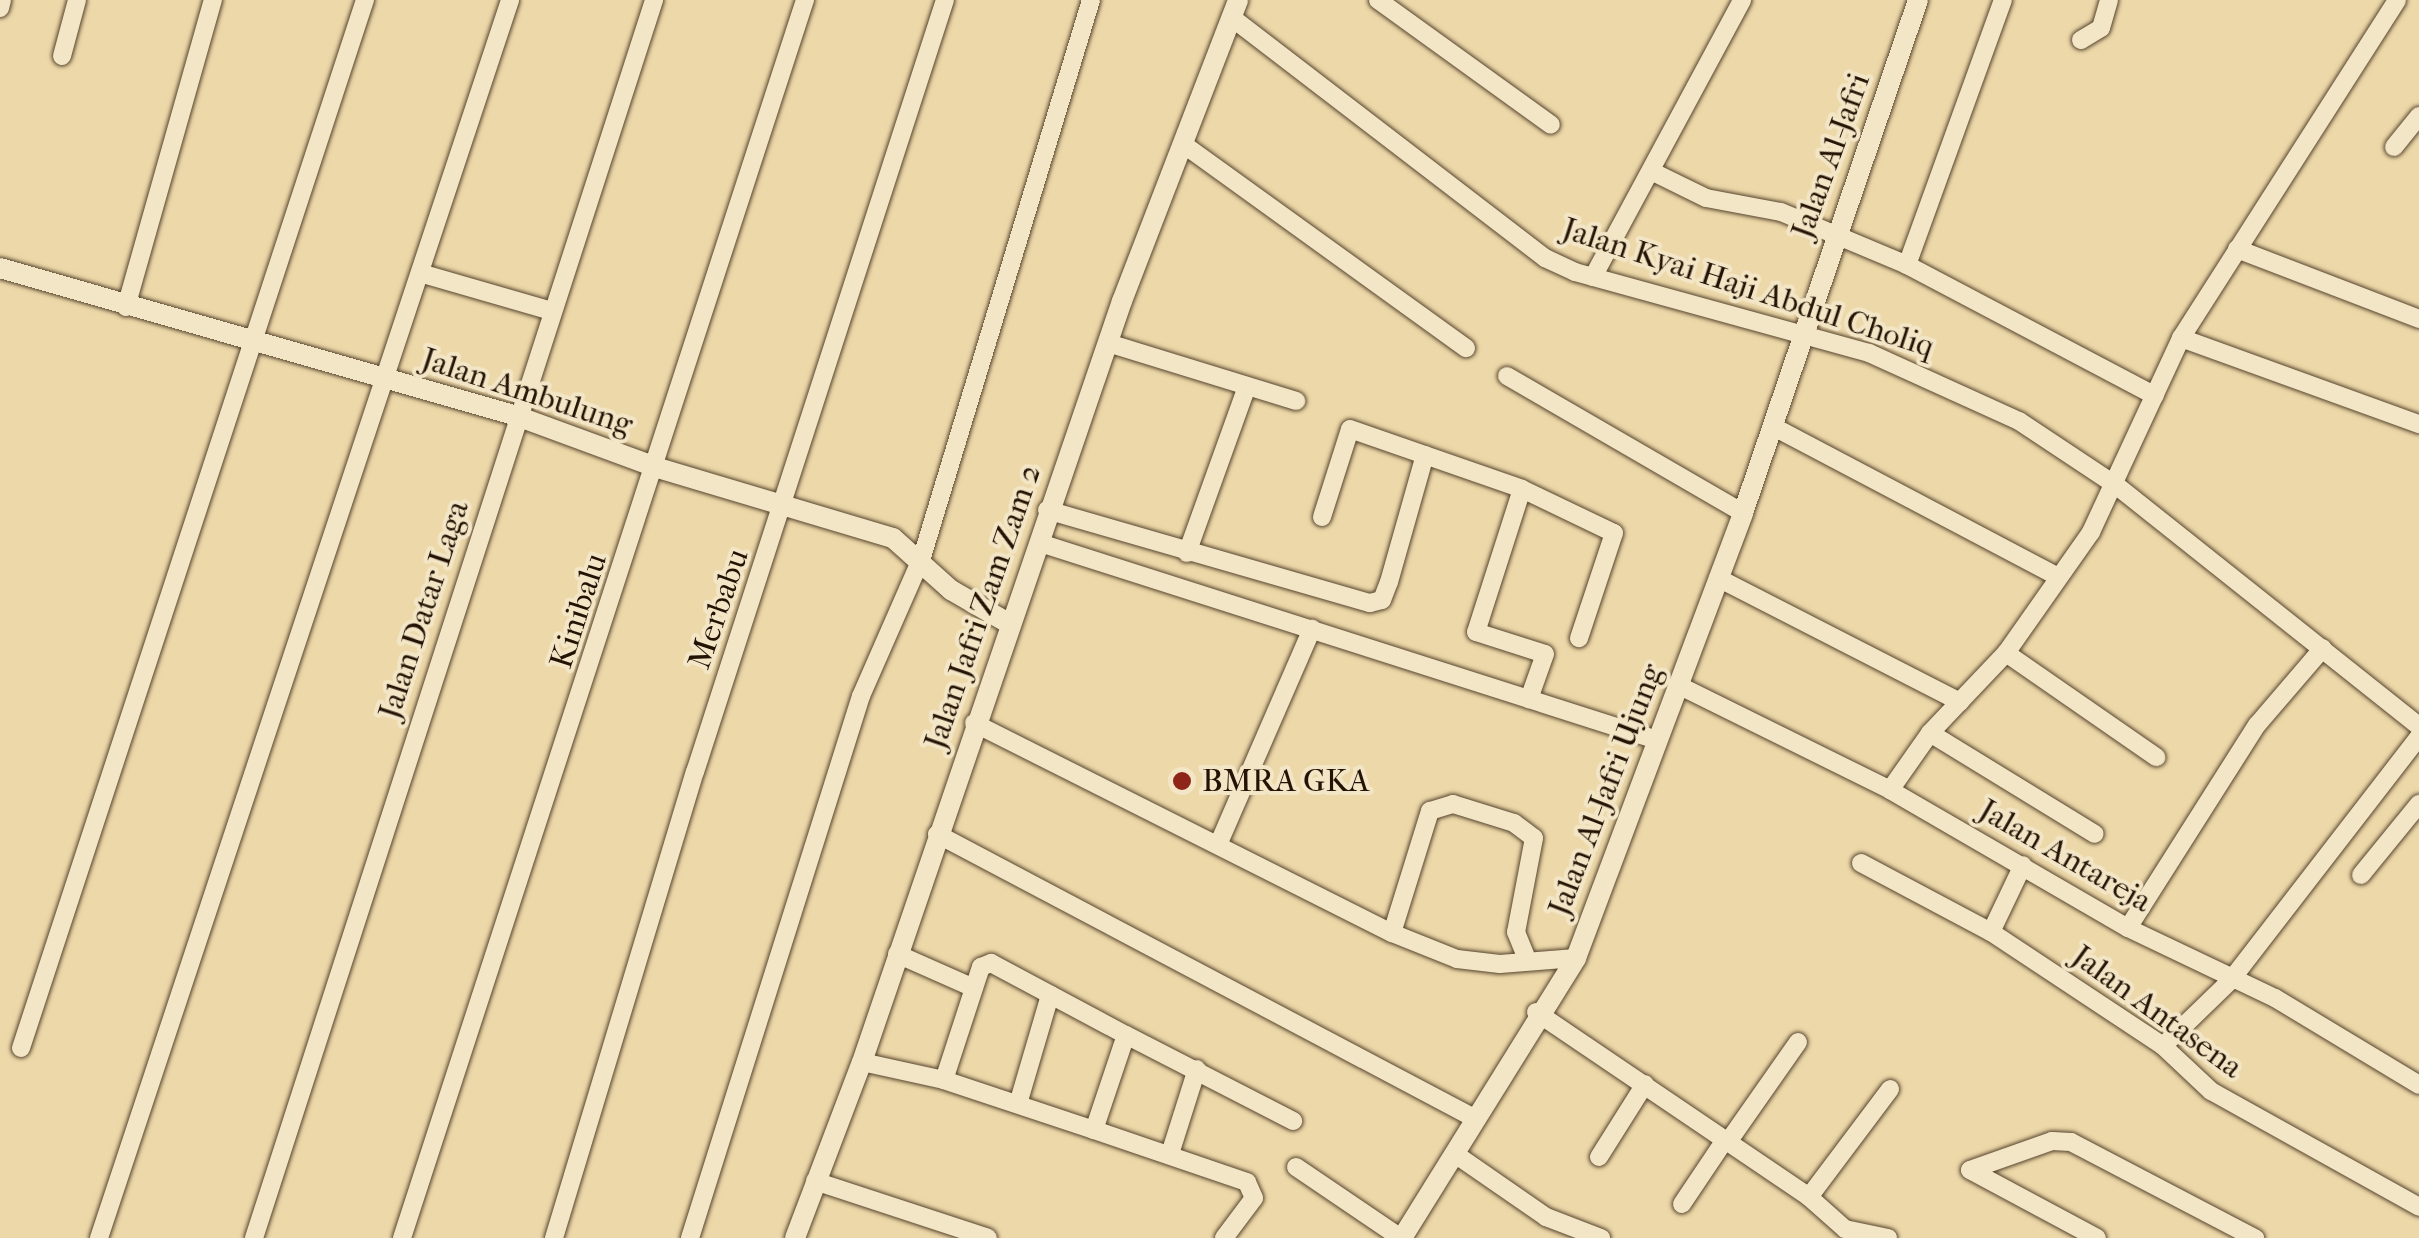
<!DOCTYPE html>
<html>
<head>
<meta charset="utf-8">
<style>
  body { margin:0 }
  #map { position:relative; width:2419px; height:1238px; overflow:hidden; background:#edd8a9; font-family:"IM FELL French Canon",serif }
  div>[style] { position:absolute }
  .roads { filter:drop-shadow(0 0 2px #56442d) drop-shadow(0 0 2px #56442d) }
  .minor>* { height:18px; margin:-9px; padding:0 9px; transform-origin:9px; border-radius:9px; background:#f3e6c7 }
  .tertiary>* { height:20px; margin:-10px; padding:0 10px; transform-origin:10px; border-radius:10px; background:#f3e6c7 }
  .dots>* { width:28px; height:28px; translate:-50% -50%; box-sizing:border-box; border:5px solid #f3e6c7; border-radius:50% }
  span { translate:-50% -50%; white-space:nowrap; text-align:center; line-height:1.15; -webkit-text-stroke:8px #f3e6c7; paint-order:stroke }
  .street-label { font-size:32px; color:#241304 }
  .poi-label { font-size:32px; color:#241304 }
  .left { translate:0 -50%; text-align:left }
</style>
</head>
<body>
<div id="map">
  <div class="roads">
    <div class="minor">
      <i style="left:1378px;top:0;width:213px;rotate:35.8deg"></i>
      <i style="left:0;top:8px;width:8px;rotate:-76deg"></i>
      <i style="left:1231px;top:17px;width:396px;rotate:37.5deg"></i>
      <i style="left:1545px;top:258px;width:33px;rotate:25deg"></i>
      <i style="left:1575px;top:272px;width:305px;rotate:15.4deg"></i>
      <i style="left:1869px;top:353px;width:165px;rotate:24.4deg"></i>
      <i style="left:2019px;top:421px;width:118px;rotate:33.6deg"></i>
      <i style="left:2117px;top:486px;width:386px;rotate:38.5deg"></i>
      <i style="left:2081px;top:40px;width:23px;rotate:-31deg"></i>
      <i style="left:2101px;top:28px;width:29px;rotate:-74deg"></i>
      <i style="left:62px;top:56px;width:58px;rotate:-75deg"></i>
      <i style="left:1183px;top:144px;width:349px;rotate:35.8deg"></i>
      <i style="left:2394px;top:147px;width:40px;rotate:-51deg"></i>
      <i style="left:1651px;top:171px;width:61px;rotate:26.1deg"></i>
      <i style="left:1706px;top:198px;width:76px;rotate:10.6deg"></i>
      <i style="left:1781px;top:212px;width:137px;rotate:22.8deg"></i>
      <i style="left:1907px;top:265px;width:280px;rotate:27.8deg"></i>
      <i style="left:2237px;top:249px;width:195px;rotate:21deg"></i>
      <i style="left:1907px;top:265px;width:282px;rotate:-70.1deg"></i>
      <i style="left:420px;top:273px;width:137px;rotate:16.1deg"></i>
      <i style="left:1593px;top:277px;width:315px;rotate:-61.7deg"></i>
      <i style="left:126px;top:307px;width:319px;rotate:-74.2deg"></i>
      <i style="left:2181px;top:338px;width:253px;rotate:19.9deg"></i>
      <i style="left:1108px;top:343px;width:197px;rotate:17.1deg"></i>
      <i style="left:1507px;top:376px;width:273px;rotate:30.1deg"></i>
      <i style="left:1772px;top:426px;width:323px;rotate:27.8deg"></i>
      <i style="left:1522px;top:489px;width:150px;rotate:107.8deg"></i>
      <i style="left:1476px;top:632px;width:72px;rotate:17.7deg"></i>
      <i style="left:1545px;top:654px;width:48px;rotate:109.6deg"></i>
      <i style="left:1047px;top:510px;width:336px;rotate:16.1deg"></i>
      <i style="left:1370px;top:603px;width:12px;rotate:-14deg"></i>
      <i style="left:1382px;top:600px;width:19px;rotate:-69deg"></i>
      <i style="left:1389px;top:582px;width:132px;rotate:-74.2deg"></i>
      <i style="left:1322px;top:517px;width:92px;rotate:-72.3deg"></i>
      <i style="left:1350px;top:429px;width:182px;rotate:19.2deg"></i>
      <i style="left:1522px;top:489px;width:102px;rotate:25.6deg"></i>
      <i style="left:1614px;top:533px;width:111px;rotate:108.4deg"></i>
      <i style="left:1040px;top:543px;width:648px;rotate:17.71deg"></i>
      <i style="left:1187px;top:553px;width:177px;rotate:-70.2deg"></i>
      <i style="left:1718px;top:578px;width:272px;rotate:27.1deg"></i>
      <i style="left:2006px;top:653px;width:183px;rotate:34.7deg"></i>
      <i style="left:1678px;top:685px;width:237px;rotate:26.3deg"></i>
      <i style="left:1890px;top:790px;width:275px;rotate:30.1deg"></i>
      <i style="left:2128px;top:928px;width:163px;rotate:25.5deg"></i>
      <i style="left:2275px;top:998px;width:168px;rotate:31.1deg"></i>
      <i style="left:974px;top:723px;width:468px;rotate:26.7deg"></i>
      <i style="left:1392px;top:933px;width:70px;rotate:21.8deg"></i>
      <i style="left:1457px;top:959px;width:43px;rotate:6.6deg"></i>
      <i style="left:1500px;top:964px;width:76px;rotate:-4.5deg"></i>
      <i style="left:1930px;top:733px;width:193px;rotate:31.5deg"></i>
      <i style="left:1890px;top:790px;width:70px;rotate:-54.9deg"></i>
      <i style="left:1930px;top:733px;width:110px;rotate:-46.5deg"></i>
      <i style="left:2006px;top:653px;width:148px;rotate:-54.9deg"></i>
      <i style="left:2091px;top:532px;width:214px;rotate:-65.1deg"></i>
      <i style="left:2181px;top:338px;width:401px;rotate:-57.4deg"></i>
      <i style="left:937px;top:834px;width:607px;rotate:27.87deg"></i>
      <i style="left:1218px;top:845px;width:236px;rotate:-66.5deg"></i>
      <i style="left:1861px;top:863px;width:147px;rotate:28deg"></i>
      <i style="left:1991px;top:932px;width:206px;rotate:33.5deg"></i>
      <i style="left:2163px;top:1046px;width:66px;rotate:43.2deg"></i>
      <i style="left:2211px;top:1091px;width:238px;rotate:29.1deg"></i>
      <i style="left:2361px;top:875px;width:92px;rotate:-50.8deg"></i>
      <i style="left:2128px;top:928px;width:241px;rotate:-57.6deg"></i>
      <i style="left:2257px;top:725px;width:101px;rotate:-49.4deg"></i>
      <i style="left:1991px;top:932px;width:74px;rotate:-64.5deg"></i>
      <i style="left:1392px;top:933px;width:128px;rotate:-72.7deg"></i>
      <i style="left:1430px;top:811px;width:24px;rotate:-17deg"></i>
      <i style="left:1453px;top:804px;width:64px;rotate:17.3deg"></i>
      <i style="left:1514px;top:823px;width:25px;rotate:37deg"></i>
      <i style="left:1534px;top:838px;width:96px;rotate:100.8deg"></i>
      <i style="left:1516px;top:932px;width:31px;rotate:68deg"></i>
      <i style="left:897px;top:954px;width:84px;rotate:23.8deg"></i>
      <i style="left:1536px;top:1012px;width:330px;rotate:34.1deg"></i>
      <i style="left:1809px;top:1197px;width:48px;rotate:41.6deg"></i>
      <i style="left:1845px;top:1229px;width:44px;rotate:11.8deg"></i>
      <i style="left:2163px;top:1046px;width:95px;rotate:-44.1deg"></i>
      <i style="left:2231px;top:980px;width:307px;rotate:-52.3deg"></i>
      <i style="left:21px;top:1048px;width:1103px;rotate:-71.83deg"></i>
      <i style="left:862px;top:1062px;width:84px;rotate:12.4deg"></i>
      <i style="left:1018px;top:1104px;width:114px;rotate:-73.6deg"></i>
      <i style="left:1094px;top:1130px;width:158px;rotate:-161.6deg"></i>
      <i style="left:944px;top:1080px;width:119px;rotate:-71.9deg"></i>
      <i style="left:981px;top:967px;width:11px;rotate:-22deg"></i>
      <i style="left:991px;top:963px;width:153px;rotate:28.1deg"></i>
      <i style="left:1728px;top:1142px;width:122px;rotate:-55deg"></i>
      <i style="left:1170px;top:1154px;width:89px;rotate:-72.4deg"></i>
      <i style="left:1455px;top:1154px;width:111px;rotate:34.7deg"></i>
      <i style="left:1546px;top:1217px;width:59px;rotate:20.9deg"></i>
      <i style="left:1599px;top:1157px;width:86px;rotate:-57.8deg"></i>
      <i style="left:1296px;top:1167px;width:127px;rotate:34.1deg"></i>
      <i style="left:1970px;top:1170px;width:87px;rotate:-19.5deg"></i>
      <i style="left:2052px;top:1141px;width:19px;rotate:3deg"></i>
      <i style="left:2071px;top:1142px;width:208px;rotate:27.6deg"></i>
      <i style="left:1970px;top:1170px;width:144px;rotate:28.2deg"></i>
      <i style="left:815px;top:1181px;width:182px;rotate:18.2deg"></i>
      <i style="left:1809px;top:1197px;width:135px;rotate:-53.1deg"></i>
      <i style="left:1682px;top:1204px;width:77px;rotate:-56.1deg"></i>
      <i style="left:99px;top:1238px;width:1304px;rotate:-71.63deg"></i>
      <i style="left:254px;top:1238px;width:1301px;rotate:-72.09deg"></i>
      <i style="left:402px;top:1238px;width:1302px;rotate:-71.97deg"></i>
      <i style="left:554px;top:1238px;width:487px;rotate:-73.2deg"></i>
      <i style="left:695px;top:772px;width:811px;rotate:-72.06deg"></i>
      <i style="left:690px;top:1238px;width:568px;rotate:-72.49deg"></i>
      <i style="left:861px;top:696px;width:152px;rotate:-66.3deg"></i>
      <i style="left:922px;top:557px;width:582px;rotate:-73.12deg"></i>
      <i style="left:1224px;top:1238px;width:50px;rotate:-53.1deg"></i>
      <i style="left:1254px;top:1198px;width:17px;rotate:-114deg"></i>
      <i style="left:1247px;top:1182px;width:162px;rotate:-161.2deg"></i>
      <i style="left:1094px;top:1130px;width:100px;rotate:-71.4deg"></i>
      <i style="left:1126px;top:1035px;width:188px;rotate:27.2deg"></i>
    </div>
    <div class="tertiary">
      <i style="left:0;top:268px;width:538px;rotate:15.97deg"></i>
      <i style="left:517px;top:416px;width:150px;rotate:20.2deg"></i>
      <i style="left:658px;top:468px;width:245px;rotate:16.6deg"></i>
      <i style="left:893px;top:538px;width:78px;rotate:41.9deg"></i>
      <i style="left:951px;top:590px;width:68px;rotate:30deg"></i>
      <i style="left:795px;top:1238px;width:188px;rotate:-69.2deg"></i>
      <i style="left:862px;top:1062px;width:804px;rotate:-71.14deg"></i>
      <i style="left:1122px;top:301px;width:323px;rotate:-68.9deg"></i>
      <i style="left:1402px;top:1238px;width:330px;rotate:-58.1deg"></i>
      <i style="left:1576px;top:958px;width:475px;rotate:-69.4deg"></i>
      <i style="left:1743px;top:513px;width:542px;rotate:-71.16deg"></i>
    </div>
  </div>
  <div class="dots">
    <i style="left:1182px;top:781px;background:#8f2418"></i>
  </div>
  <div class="street-label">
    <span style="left:1831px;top:156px;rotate:-70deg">Jalan Al-Jafri</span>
    <span style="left:1748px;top:288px;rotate:18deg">Jalan Kyai Haji Abdul Choliq</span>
    <span style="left:527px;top:392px;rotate:18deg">Jalan Ambulung</span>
    <span style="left:983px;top:607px;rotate:-71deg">Jalan Jafri Zam Zam 2</span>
    <span style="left:719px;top:609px;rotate:-71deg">Merbabu</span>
    <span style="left:424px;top:610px;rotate:-72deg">Jalan Datar Laga</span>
    <span style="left:579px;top:611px;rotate:-72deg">Kinibalu</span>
    <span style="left:1606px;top:790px;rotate:-69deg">Jalan Al-Jafri Ujung</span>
    <span style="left:2065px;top:856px;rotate:30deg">Jalan Antareja</span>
    <span style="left:2157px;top:1012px;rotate:36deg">Jalan Antasena</span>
  </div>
  <div class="poi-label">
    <span class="left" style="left:1202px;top:781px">BMRA GKA</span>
  </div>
</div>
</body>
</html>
